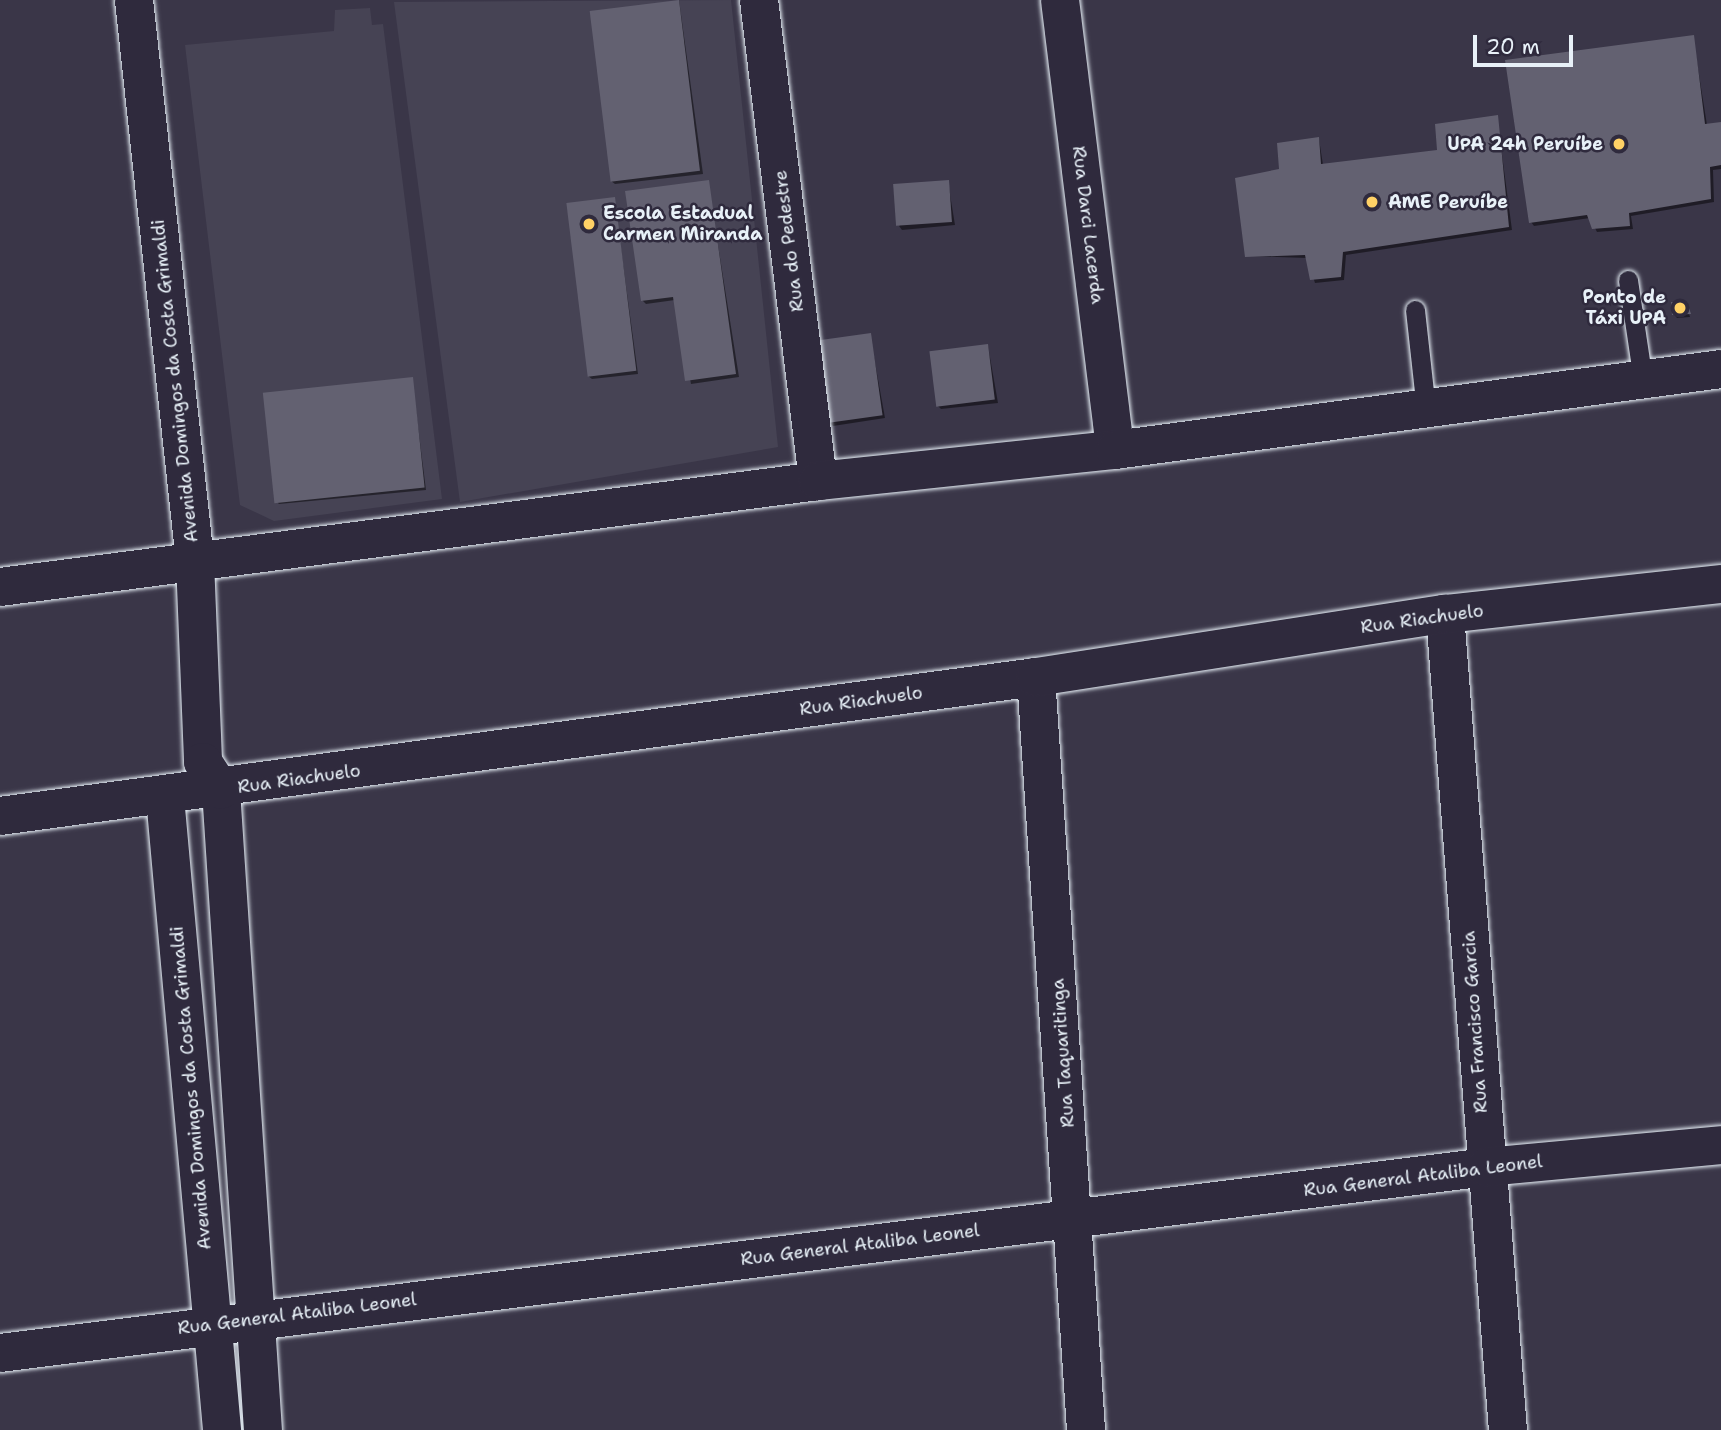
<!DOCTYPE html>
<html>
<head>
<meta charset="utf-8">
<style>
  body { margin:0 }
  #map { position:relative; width:1721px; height:1430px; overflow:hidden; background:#3a3648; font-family:"Shantell Sans",sans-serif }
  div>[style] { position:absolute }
  .built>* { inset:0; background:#464354 }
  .shadow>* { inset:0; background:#0007 }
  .building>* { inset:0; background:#636171; transform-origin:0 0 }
  .roads { filter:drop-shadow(0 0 2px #e8f1f8) drop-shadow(0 0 2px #e8f1f8) }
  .lane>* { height:19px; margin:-9.5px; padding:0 9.5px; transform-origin:9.5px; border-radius:9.5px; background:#2f2a3d }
  .street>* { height:38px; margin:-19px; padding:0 19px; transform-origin:19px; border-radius:19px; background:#2f2a3d }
  .secondary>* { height:38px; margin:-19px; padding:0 19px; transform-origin:19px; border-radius:19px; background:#2f2a3d }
  .primary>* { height:38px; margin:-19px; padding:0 19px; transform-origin:19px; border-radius:19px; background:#2f2a3d }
  .dots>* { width:19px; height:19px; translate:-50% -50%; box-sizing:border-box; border:4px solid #2f2a3d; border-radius:50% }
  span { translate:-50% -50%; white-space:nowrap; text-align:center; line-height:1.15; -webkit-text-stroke:5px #2f2a3d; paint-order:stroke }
  .poi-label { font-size:18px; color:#e8f1f8; font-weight:700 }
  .right { translate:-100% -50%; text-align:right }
  .left { translate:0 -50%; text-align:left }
  .street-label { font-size:18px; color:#e8f1f8 }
  .scale { position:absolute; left:1473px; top:35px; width:100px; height:32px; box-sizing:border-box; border:4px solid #e8f1f8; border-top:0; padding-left:9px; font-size:21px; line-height:24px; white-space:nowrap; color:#e8f1f8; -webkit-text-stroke:5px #2f2a3d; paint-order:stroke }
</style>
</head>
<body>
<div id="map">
  <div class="built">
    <i style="clip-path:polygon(731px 0,778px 447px,460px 502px,394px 2px)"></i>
    <i style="clip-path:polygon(370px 8px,372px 25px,383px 24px,442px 499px,274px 521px,240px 505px,185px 45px,334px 31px,335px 10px)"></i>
  </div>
  <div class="shadow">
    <i style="clip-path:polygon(679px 0,703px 174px,615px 184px,611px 181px)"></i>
    <i style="clip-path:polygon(1693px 37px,1707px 125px,1721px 123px,1721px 169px,1713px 170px,1714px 202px,1631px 216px,1633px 229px,1597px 232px,1590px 218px,1534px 226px,1531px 222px)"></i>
    <i style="clip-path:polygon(1497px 117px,1512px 230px,1346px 255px,1344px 280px,1315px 283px,1307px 258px,1246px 256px,1281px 171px,1319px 139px,1323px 165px,1439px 152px)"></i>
    <i style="clip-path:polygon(708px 182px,739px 377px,691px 384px,675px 300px,646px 304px,642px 300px)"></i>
    <i style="clip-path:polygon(948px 182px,955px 225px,902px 230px,899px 226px)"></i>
    <i style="clip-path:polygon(614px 198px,638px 374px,592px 379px,588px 376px)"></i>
    <i style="clip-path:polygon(1686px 304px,1690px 317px,1677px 318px,1674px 314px)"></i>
    <i style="clip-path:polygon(870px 335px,885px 418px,833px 426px,829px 422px)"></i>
    <i style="clip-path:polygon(988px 346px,998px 403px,941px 409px,938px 406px)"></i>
    <i style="clip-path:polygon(412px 379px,426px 490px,279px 504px,275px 500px)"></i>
  </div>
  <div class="building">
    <i style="left:679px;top:0;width:172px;height:90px;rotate:83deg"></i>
    <i style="clip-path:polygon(1694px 35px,1705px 124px,1721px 122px,1721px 165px,1710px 167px,1711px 199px,1629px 213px,1630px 226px,1592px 229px,1587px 215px,1529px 223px,1505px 60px)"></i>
    <i style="clip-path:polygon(1498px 115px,1509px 227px,1343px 252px,1341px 277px,1310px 280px,1305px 255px,1245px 257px,1235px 178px,1279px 169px,1277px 143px,1319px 137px,1321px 164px,1437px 150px,1435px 124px)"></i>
    <i style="clip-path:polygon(709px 180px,736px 374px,685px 381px,673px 297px,641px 301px,625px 191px)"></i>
    <i style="left:949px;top:180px;width:42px;height:56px;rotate:86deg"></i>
    <i style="left:615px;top:197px;width:175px;height:49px;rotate:83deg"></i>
    <i style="clip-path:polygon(1671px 302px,1687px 302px,1691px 314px,1672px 315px)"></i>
    <i style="left:871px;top:333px;width:83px;height:56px;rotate:82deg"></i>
    <i style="left:988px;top:344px;width:56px;height:59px;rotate:83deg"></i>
    <i style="left:413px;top:377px;width:111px;height:151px;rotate:84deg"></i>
  </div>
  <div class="roads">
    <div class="lane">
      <i style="left:1628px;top:280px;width:101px;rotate:81.5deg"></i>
      <i style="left:1415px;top:310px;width:100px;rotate:83.7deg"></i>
    </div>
    <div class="street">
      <i style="left:759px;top:0;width:485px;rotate:83deg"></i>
      <i style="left:1060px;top:0;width:453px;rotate:83deg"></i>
      <i style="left:1445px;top:614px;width:818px;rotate:85.59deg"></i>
      <i style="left:1036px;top:677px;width:755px;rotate:86.2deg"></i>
      <i style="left:221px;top:790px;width:641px;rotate:86.25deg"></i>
      <i style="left:165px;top:797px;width:636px;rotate:84.85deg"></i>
      <i style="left:0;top:1353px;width:1498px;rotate:-7.13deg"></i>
      <i style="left:1486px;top:1167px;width:236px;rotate:-5.3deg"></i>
    </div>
    <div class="secondary">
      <i style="left:134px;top:0;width:564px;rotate:83.79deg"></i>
      <i style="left:195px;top:561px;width:201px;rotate:87.7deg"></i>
      <i style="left:203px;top:762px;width:33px;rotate:57deg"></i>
      <i style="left:0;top:816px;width:1045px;rotate:-7.64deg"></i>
      <i style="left:1036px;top:677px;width:414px;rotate:-8.8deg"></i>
      <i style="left:1445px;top:614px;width:278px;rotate:-6.2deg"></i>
    </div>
    <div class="primary">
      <i style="left:0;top:587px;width:825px;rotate:-7.38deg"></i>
      <i style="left:818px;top:481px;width:299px;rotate:-6deg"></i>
      <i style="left:1115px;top:450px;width:611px;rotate:-7.61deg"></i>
    </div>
  </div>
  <div class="dots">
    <i style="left:1619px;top:144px;background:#ffd166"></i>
    <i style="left:1372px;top:202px;background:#ffd166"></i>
    <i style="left:589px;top:224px;background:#ffd166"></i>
    <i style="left:1680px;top:308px;background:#ffd166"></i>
  </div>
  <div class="poi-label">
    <span class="right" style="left:1603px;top:144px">UPA 24h Peruíbe</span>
    <span class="left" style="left:1388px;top:202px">AME Peruíbe</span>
    <span class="left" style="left:603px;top:224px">Escola Estadual<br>Carmen Miranda</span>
    <span class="right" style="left:1666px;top:308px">Ponto de<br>Táxi UPA</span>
  </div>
  <div class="street-label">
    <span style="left:1088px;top:225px;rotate:83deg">Rua Darci Lacerda</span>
    <span style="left:789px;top:241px;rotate:-97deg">Rua do Pedestre</span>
    <span style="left:175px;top:381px;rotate:-96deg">Avenida Domingos da Costa Grimaldi</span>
    <span style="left:1422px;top:619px;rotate:-8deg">Rua Riachuelo</span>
    <span style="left:861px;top:701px;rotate:-8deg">Rua Riachuelo</span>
    <span style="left:299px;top:779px;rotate:-8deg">Rua Riachuelo</span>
    <span style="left:1475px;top:1022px;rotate:-94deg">Rua Francisco Garcia</span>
    <span style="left:1063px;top:1053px;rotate:-94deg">Rua Taquaritinga</span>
    <span style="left:191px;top:1088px;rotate:-95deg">Avenida Domingos da Costa Grimaldi</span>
    <span style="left:1423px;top:1176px;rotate:-7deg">Rua General Ataliba Leonel</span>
    <span style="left:860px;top:1245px;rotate:-7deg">Rua General Ataliba Leonel</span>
    <span style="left:297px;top:1314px;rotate:-7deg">Rua General Ataliba Leonel</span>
  </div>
  <div class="scale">20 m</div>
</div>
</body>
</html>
